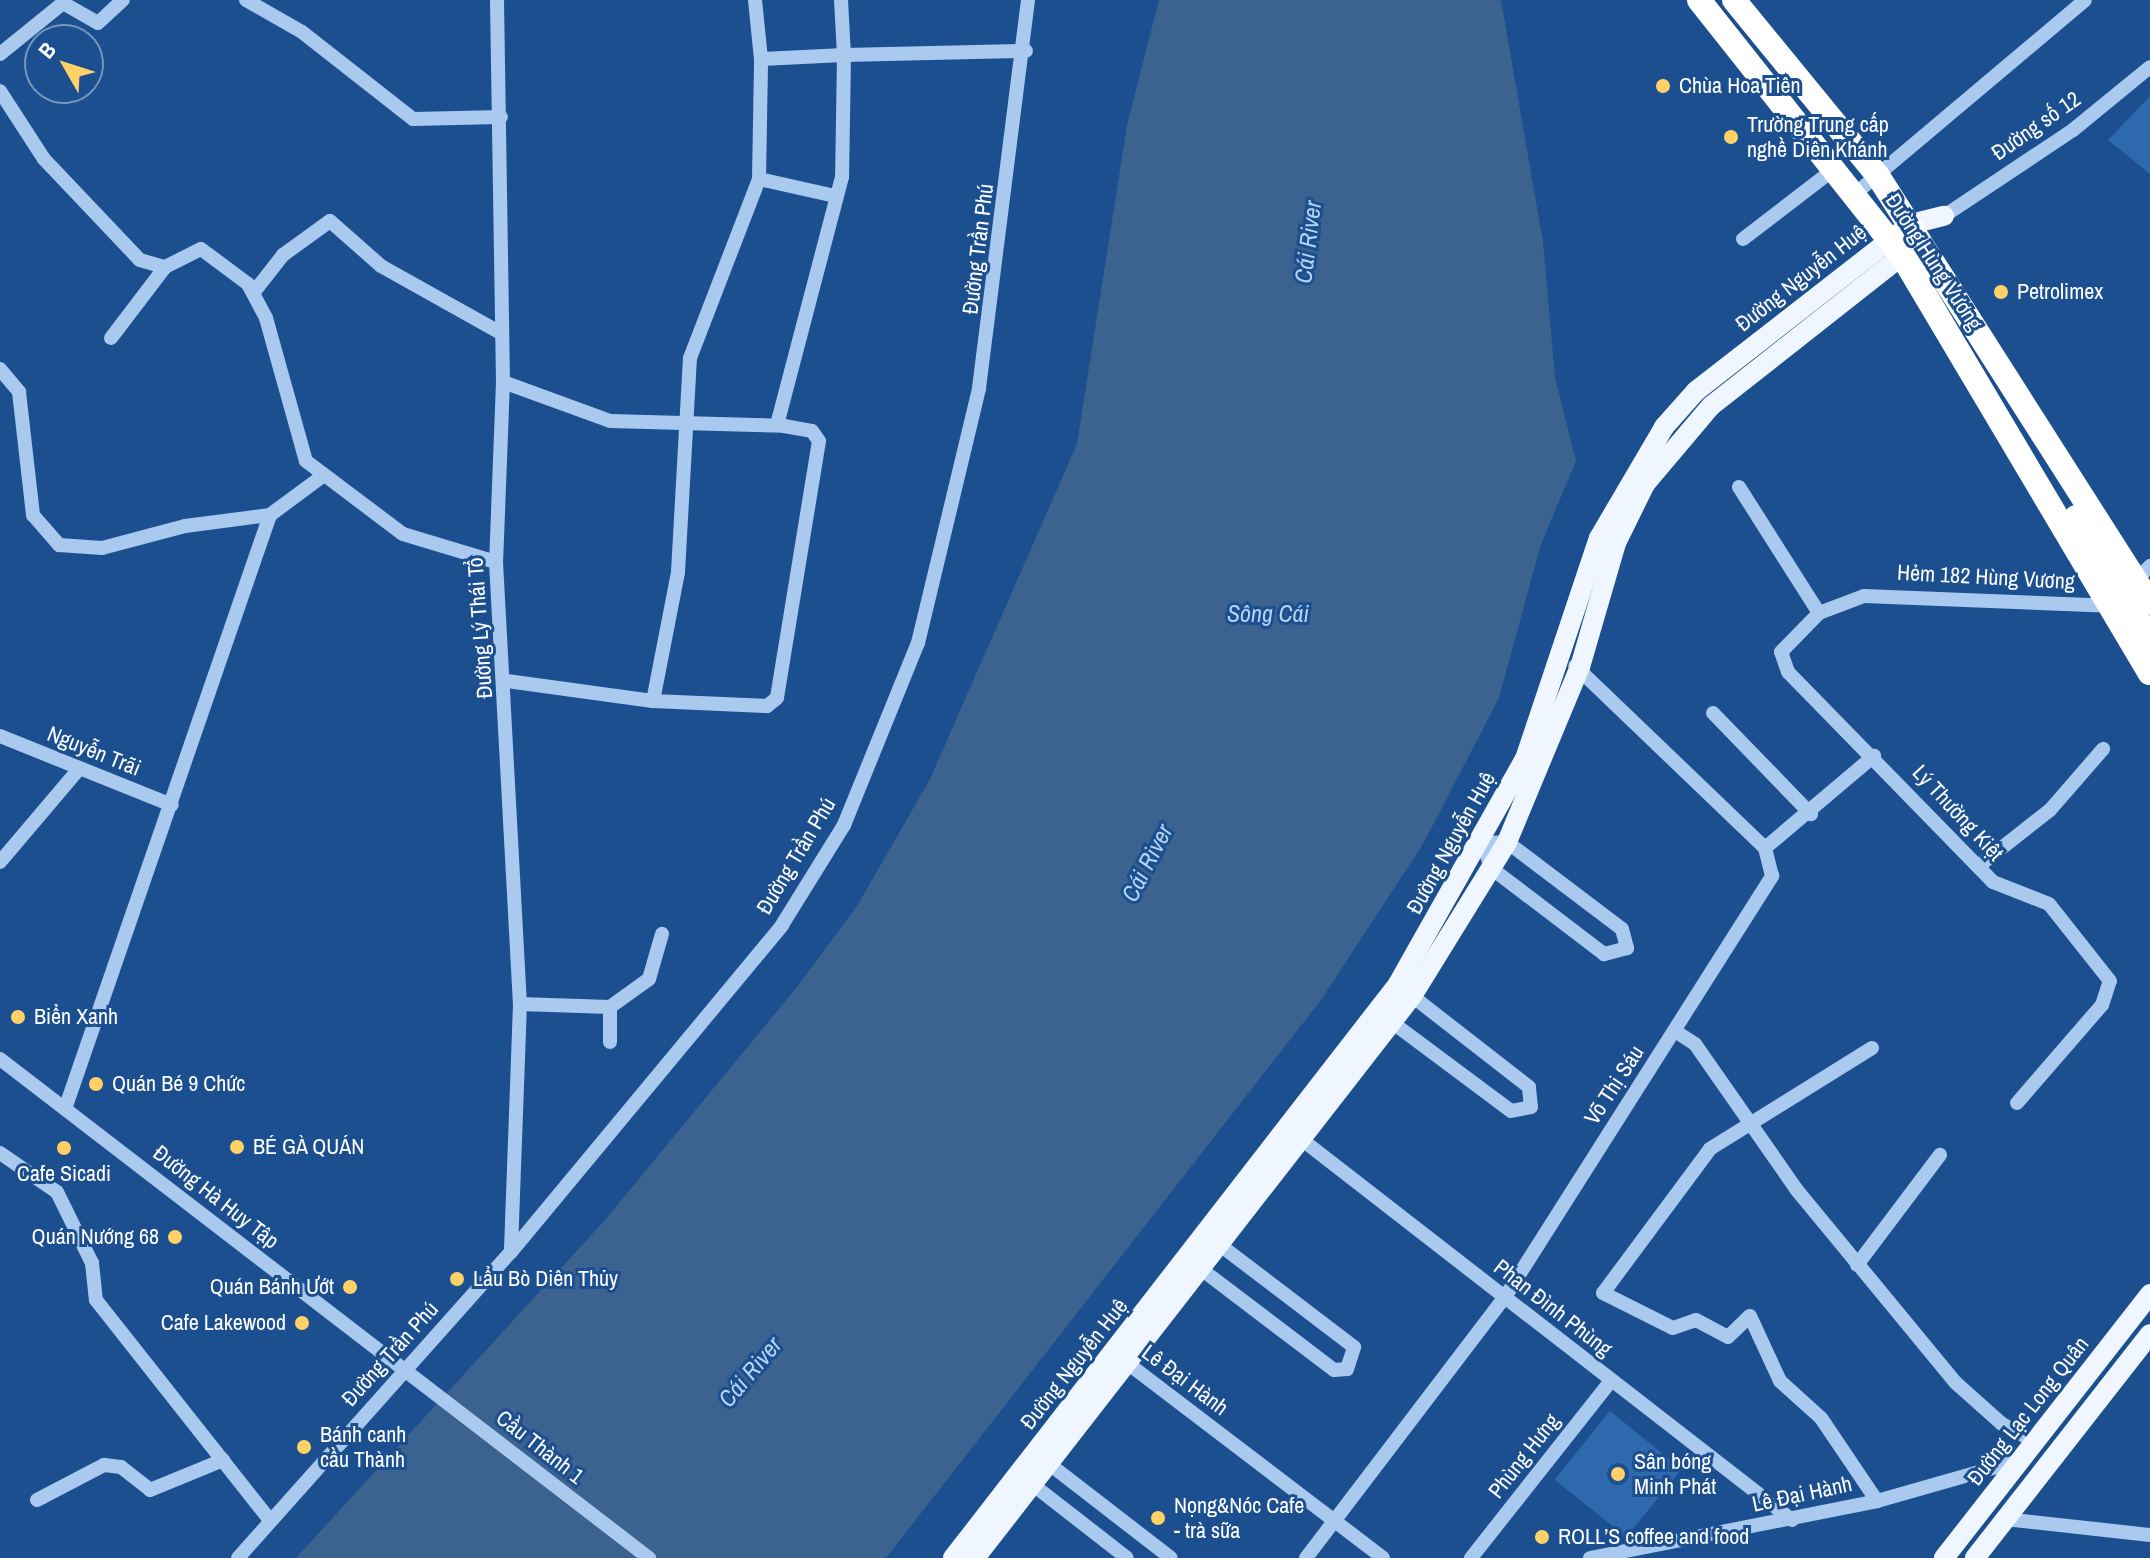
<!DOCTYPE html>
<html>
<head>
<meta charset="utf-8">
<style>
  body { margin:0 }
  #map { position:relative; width:2150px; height:1558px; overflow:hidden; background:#1b4f8f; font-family:"Archivo Narrow",sans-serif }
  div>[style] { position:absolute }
  .green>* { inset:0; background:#2e69ad; transform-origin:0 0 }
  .water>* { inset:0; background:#3c6290 }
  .minor>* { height:14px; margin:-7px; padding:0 7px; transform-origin:7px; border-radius:7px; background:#a9c9ee }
  .major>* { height:20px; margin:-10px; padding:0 10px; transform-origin:10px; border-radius:10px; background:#f0f6ff }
  .highway>* { height:24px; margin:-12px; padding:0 12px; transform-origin:12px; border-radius:12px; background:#fff }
  .dots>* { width:22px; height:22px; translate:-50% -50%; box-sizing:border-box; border:4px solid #1b4f8f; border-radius:50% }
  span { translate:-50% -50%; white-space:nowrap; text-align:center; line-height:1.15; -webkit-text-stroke:6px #1b4f8f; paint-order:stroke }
  .poi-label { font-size:22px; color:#fff }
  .left { translate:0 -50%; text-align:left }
  .right { translate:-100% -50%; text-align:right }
  .street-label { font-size:22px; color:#fff }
  .water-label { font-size:24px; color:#b5d3f5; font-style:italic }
  .north { position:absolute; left:24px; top:24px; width:80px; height:80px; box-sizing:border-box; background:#1b4f8f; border:2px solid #7695bc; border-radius:50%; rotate:309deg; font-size:22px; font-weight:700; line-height:32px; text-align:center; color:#fff }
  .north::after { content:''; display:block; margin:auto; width:28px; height:36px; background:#ffd166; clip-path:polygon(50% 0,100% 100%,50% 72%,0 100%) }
</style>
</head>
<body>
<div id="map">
  <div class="green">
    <i style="clip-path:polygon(2150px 96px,2150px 174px,2108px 140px)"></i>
    <i style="left:1610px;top:1411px;width:92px;height:88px;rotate:39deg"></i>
  </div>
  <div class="water">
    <i style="clip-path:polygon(1159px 0,1501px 0,1543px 242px,1555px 377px,1576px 461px,1541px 544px,1499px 698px,1423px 844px,1321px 1000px,886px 1558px,296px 1558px,605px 1220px,797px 987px,857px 906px,930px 779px,1077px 444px,1127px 125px)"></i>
  </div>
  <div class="minor">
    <i style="left:246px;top:0;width:64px;rotate:29.7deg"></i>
    <i style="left:302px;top:32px;width:141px;rotate:38.1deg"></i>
    <i style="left:413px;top:119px;width:88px;rotate:-1.3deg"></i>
    <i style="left:497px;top:0;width:382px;rotate:89.1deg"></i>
    <i style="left:503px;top:382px;width:180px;rotate:92.2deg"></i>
    <i style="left:496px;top:562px;width:443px;rotate:86.9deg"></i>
    <i style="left:520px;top:1004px;width:248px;rotate:92.1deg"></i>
    <i style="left:755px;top:0;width:59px;rotate:84.2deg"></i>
    <i style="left:841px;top:0;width:55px;rotate:86.9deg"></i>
    <i style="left:844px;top:55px;width:182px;rotate:-1.3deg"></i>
    <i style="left:0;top:54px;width:81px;rotate:-39deg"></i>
    <i style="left:63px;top:3px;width:40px;rotate:29.7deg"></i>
    <i style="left:98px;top:23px;width:34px;rotate:-43deg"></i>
    <i style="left:0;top:91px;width:81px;rotate:57.1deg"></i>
    <i style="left:44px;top:159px;width:139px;rotate:46.5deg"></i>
    <i style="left:140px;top:260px;width:26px;rotate:16deg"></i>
    <i style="left:165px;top:267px;width:40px;rotate:-26.6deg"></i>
    <i style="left:201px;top:249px;width:59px;rotate:36.7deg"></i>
    <i style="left:248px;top:284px;width:38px;rotate:62deg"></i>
    <i style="left:266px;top:318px;width:148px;rotate:74.4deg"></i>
    <i style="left:306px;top:461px;width:121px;rotate:37deg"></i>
    <i style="left:403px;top:534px;width:97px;rotate:16.8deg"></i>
    <i style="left:759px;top:179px;width:78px;rotate:12.6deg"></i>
    <i style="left:1856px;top:193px;width:299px;rotate:-40.1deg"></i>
    <i style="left:1944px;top:216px;width:155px;rotate:-33.7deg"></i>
    <i style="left:2073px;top:130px;width:99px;rotate:-39.3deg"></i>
    <i style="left:1743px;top:239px;width:118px;rotate:-37.5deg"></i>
    <i style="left:254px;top:292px;width:47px;rotate:-51.9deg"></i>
    <i style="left:283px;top:255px;width:58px;rotate:-35.9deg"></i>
    <i style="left:330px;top:221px;width:68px;rotate:41.4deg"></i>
    <i style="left:381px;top:266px;width:137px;rotate:29.2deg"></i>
    <i style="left:111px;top:338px;width:89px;rotate:-52.7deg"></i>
    <i style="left:0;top:369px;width:30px;rotate:50deg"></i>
    <i style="left:19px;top:392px;width:124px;rotate:83.5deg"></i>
    <i style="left:33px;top:515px;width:40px;rotate:49deg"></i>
    <i style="left:59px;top:545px;width:43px;rotate:4deg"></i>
    <i style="left:102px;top:548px;width:86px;rotate:-14.8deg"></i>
    <i style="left:185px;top:526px;width:86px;rotate:-7.4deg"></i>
    <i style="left:503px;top:382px;width:114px;rotate:20deg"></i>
    <i style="left:610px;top:421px;width:174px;rotate:1.6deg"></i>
    <i style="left:784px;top:426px;width:28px;rotate:10deg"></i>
    <i style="left:812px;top:431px;width:12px;rotate:55deg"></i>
    <i style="left:819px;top:441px;width:260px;rotate:99.3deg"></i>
    <i style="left:777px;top:698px;width:13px;rotate:141deg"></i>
    <i style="left:767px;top:706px;width:114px;rotate:-177.5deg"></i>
    <i style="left:1739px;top:487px;width:149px;rotate:57.6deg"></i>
    <i style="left:2136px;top:580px;width:20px;rotate:-45deg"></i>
    <i style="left:507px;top:681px;width:147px;rotate:7.8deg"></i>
    <i style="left:653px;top:701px;width:131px;rotate:-79deg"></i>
    <i style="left:678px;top:572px;width:214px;rotate:-86.8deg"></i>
    <i style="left:690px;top:358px;width:192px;rotate:-68.9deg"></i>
    <i style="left:759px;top:179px;width:120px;rotate:-89deg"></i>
    <i style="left:761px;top:59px;width:83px;rotate:-2.8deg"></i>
    <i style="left:844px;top:55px;width:122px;rotate:90.9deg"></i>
    <i style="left:842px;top:177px;width:256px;rotate:104.7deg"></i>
    <i style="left:1713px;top:713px;width:141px;rotate:45.9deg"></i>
    <i style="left:0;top:736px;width:185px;rotate:21.9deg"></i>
    <i style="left:1507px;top:842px;width:144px;rotate:37.1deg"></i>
    <i style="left:1622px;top:929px;width:20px;rotate:75deg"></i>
    <i style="left:1627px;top:948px;width:24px;rotate:165deg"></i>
    <i style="left:1604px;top:954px;width:142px;rotate:-142.7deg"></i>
    <i style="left:1491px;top:868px;width:26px;rotate:-108deg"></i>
    <i style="left:1483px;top:843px;width:24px;rotate:-2deg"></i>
    <i style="left:1765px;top:848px;width:143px;rotate:-40.2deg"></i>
    <i style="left:0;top:862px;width:121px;rotate:-49.7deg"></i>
    <i style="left:1980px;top:865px;width:89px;rotate:-38.2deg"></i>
    <i style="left:2050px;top:810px;width:81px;rotate:-49deg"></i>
    <i style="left:520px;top:1004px;width:90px;rotate:1.9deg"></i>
    <i style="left:610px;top:1007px;width:48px;rotate:-35.7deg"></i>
    <i style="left:649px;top:979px;width:47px;rotate:-73.9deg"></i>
    <i style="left:610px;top:1007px;width:35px;rotate:90deg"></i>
    <i style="left:1393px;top:1023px;width:147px;rotate:36.7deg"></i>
    <i style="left:1511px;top:1111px;width:20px;rotate:-11deg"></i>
    <i style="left:1531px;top:1107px;width:20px;rotate:-96deg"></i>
    <i style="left:1529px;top:1087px;width:148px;rotate:-142.1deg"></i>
    <i style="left:1675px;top:1031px;width:24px;rotate:33deg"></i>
    <i style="left:1695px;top:1044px;width:177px;rotate:55.1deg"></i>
    <i style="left:1796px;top:1189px;width:251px;rotate:50.5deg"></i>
    <i style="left:1956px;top:1383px;width:62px;rotate:41.7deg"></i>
    <i style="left:2002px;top:1424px;width:38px;rotate:28deg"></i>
    <i style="left:1872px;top:1048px;width:191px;rotate:148.1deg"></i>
    <i style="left:1710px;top:1149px;width:179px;rotate:126.6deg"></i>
    <i style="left:1603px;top:1293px;width:78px;rotate:26.6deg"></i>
    <i style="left:1673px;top:1328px;width:24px;rotate:-19deg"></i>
    <i style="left:1696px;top:1320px;width:36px;rotate:28deg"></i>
    <i style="left:1728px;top:1337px;width:30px;rotate:-44deg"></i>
    <i style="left:1750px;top:1316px;width:72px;rotate:65.2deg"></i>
    <i style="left:1780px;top:1381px;width:55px;rotate:42.1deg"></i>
    <i style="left:1821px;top:1418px;width:100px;rotate:56deg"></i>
    <i style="left:0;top:1059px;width:819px;rotate:37.56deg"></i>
    <i style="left:2017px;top:1103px;width:130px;rotate:-49.1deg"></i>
    <i style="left:2102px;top:1005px;width:25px;rotate:-72deg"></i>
    <i style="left:2110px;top:981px;width:98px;rotate:-128.4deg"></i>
    <i style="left:2049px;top:904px;width:60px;rotate:-158.6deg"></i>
    <i style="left:1993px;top:882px;width:293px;rotate:-134.3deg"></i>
    <i style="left:1788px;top:672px;width:21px;rotate:-109deg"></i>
    <i style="left:1781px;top:652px;width:54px;rotate:-45.7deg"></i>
    <i style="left:1819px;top:613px;width:48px;rotate:-20.7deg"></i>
    <i style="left:1864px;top:596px;width:245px;rotate:2.3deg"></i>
    <i style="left:65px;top:1109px;width:628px;rotate:-70.96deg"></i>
    <i style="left:270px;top:515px;width:67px;rotate:-36.5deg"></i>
    <i style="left:1296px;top:1135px;width:628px;rotate:37.82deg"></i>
    <i style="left:0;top:1153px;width:69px;rotate:34.4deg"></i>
    <i style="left:57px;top:1192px;width:79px;rotate:63.8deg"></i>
    <i style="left:92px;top:1263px;width:37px;rotate:84deg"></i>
    <i style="left:96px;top:1300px;width:279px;rotate:51.7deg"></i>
    <i style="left:1857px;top:1265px;width:138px;rotate:-53deg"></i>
    <i style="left:1201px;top:1269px;width:167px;rotate:37.2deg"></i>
    <i style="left:1334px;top:1370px;width:13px;rotate:-4deg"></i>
    <i style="left:1347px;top:1369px;width:23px;rotate:-72deg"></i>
    <i style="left:1354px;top:1347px;width:168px;rotate:-142.7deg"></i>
    <i style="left:1122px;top:1359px;width:328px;rotate:37.3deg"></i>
    <i style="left:1048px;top:1463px;width:155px;rotate:37.7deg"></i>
    <i style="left:1032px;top:1484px;width:120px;rotate:37.9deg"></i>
    <i style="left:37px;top:1500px;width:76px;rotate:-27.6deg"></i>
    <i style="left:104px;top:1465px;width:17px;rotate:7deg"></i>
    <i style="left:121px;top:1467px;width:37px;rotate:38deg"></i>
    <i style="left:150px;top:1490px;width:79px;rotate:-22.3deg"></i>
    <i style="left:2005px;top:1519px;width:146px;rotate:6.3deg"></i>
    <i style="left:238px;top:1558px;width:410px;rotate:-48.3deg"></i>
    <i style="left:511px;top:1252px;width:425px;rotate:-50.3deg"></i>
    <i style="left:782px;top:925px;width:118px;rotate:-58.2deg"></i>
    <i style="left:844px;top:825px;width:196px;rotate:-67.9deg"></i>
    <i style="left:918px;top:643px;width:262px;rotate:-76.5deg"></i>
    <i style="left:979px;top:388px;width:391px;rotate:-82.8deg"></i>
    <i style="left:1306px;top:1558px;width:328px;rotate:-52.7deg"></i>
    <i style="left:1505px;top:1297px;width:499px;rotate:-57.6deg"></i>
    <i style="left:1772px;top:876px;width:29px;rotate:-104deg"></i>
    <i style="left:1765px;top:848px;width:263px;rotate:-136.2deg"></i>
    <i style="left:1471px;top:1558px;width:226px;rotate:-51.7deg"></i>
    <i style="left:1590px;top:1558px;width:293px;rotate:-11.2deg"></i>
    <i style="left:1877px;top:1501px;width:150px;rotate:-15.9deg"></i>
  </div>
  <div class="major">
    <i style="left:953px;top:1558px;width:726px;rotate:-52.21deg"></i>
    <i style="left:1398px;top:984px;width:258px;rotate:-60.6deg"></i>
    <i style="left:1525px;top:759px;width:233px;rotate:-71.5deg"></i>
    <i style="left:1599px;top:538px;width:129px;rotate:-59.6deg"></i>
    <i style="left:1664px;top:427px;width:48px;rotate:-48.4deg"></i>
    <i style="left:1696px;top:391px;width:246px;rotate:-37.9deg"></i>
    <i style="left:1890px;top:240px;width:26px;rotate:-37deg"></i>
    <i style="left:1911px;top:224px;width:34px;rotate:-14deg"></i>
    <i style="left:975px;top:1558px;width:712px;rotate:-52.13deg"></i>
    <i style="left:1412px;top:996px;width:181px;rotate:-58.3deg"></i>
    <i style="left:1507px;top:842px;width:190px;rotate:-67.4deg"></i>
    <i style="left:1580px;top:667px;width:129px;rotate:-73.8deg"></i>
    <i style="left:1616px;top:543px;width:66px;rotate:-63.8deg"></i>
    <i style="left:1645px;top:484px;width:102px;rotate:-49.8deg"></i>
    <i style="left:1711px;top:406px;width:256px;rotate:-38.2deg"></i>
    <i style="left:1944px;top:1558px;width:335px;rotate:-52deg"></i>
    <i style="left:1975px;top:1558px;width:284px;rotate:-52deg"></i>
  </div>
  <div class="highway">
    <i style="left:1699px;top:0;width:327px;rotate:51.6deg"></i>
    <i style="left:1902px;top:256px;width:485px;rotate:59.3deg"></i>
    <i style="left:1734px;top:0;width:227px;rotate:50.7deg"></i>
    <i style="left:1878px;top:176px;width:506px;rotate:57.5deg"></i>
    <i style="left:2076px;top:517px;width:143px;rotate:58.8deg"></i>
  </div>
  <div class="dots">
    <i style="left:1663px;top:86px;background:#ffd166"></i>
    <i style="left:1731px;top:137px;background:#ffd166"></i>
    <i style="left:2001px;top:292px;background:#ffd166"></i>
    <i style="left:18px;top:1017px;background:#ffd166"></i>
    <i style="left:96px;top:1084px;background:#ffd166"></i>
    <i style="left:237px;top:1147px;background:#ffd166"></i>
    <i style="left:64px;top:1148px;background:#ffd166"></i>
    <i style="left:175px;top:1237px;background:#ffd166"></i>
    <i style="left:457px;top:1279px;background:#ffd166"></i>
    <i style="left:350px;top:1287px;background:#ffd166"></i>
    <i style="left:302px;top:1323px;background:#ffd166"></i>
    <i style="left:304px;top:1447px;background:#ffd166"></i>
    <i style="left:1618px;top:1474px;background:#ffd166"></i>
    <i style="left:1158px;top:1518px;background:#ffd166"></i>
    <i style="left:1542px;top:1537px;background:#ffd166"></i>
  </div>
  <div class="poi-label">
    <span class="left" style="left:1679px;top:86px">Chùa Hoa Tiên</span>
    <span class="left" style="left:1747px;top:137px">Trường Trung cấp<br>nghề Diên Khánh</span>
    <span class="left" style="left:2017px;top:292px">Petrolimex</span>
    <span class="left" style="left:34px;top:1017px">Biển Xanh</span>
    <span class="left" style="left:112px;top:1084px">Quán Bé 9 Chức</span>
    <span class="left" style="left:253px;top:1147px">BÉ GÀ QUÁN</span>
    <span style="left:64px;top:1174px">Cafe Sicadi</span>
    <span class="right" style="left:159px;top:1237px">Quán Nướng 68</span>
    <span class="left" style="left:473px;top:1279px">Lẩu Bò Diên Thủy</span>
    <span class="right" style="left:334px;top:1287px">Quán Bánh Ướt</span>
    <span class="right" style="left:286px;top:1323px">Cafe Lakewood</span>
    <span class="left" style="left:320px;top:1447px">Bánh canh<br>cầu Thành</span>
    <span class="left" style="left:1634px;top:1474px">Sân bóng<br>Minh Phát</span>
    <span class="left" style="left:1174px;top:1518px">Nọng&amp;Nóc Cafe<br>- trà sữa</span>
    <span class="left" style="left:1558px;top:1537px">ROLL’S coffee and food</span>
  </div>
  <div class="street-label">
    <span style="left:2036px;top:126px;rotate:-35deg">Đường số 12</span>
    <span style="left:978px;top:249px;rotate:-83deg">Đường Trần Phú</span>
    <span style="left:1934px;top:262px;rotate:57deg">Đường Hùng Vương</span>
    <span style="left:1801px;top:278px;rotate:-38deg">Đường Nguyễn Huệ</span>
    <span style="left:1986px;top:577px;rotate:3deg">Hẻm 182 Hùng Vương</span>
    <span style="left:480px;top:628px;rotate:-94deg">Đường Lý Thái Tổ</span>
    <span style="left:94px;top:751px;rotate:22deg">Nguyễn Trãi</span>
    <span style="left:1958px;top:813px;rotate:47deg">Lý Thường Kiệt</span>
    <span style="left:1451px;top:843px;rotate:-61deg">Đường Nguyễn Huệ</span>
    <span style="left:796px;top:856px;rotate:-59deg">Đường Trần Phú</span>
    <span style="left:1614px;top:1085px;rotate:-57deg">Võ Thị Sáu</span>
    <span style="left:216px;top:1197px;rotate:38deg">Đường Hà Huy Tập</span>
    <span style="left:1553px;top:1308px;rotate:38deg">Phan Đình Phùng</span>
    <span style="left:390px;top:1354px;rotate:-48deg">Đường Trần Phú</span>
    <span style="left:1074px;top:1364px;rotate:-52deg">Đường Nguyễn Huệ</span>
    <span style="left:1185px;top:1380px;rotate:37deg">Lê Đại Hành</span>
    <span style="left:2028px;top:1411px;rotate:-52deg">Đường Lạc Long Quân</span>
    <span style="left:540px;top:1447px;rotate:38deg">Cầu Thành 1</span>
    <span style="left:1524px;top:1456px;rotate:-52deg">Phùng Hưng</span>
    <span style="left:1802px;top:1494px;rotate:-12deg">Lê Đại Hành</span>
  </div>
  <div class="water-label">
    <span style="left:1308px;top:242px;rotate:-83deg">Cái River</span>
    <span style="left:1268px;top:614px">Sông Cái</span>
    <span style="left:1147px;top:863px;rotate:-63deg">Cái River</span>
    <span style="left:750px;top:1372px;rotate:-50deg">Cái River</span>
  </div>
  <div class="north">B</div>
</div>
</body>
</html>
